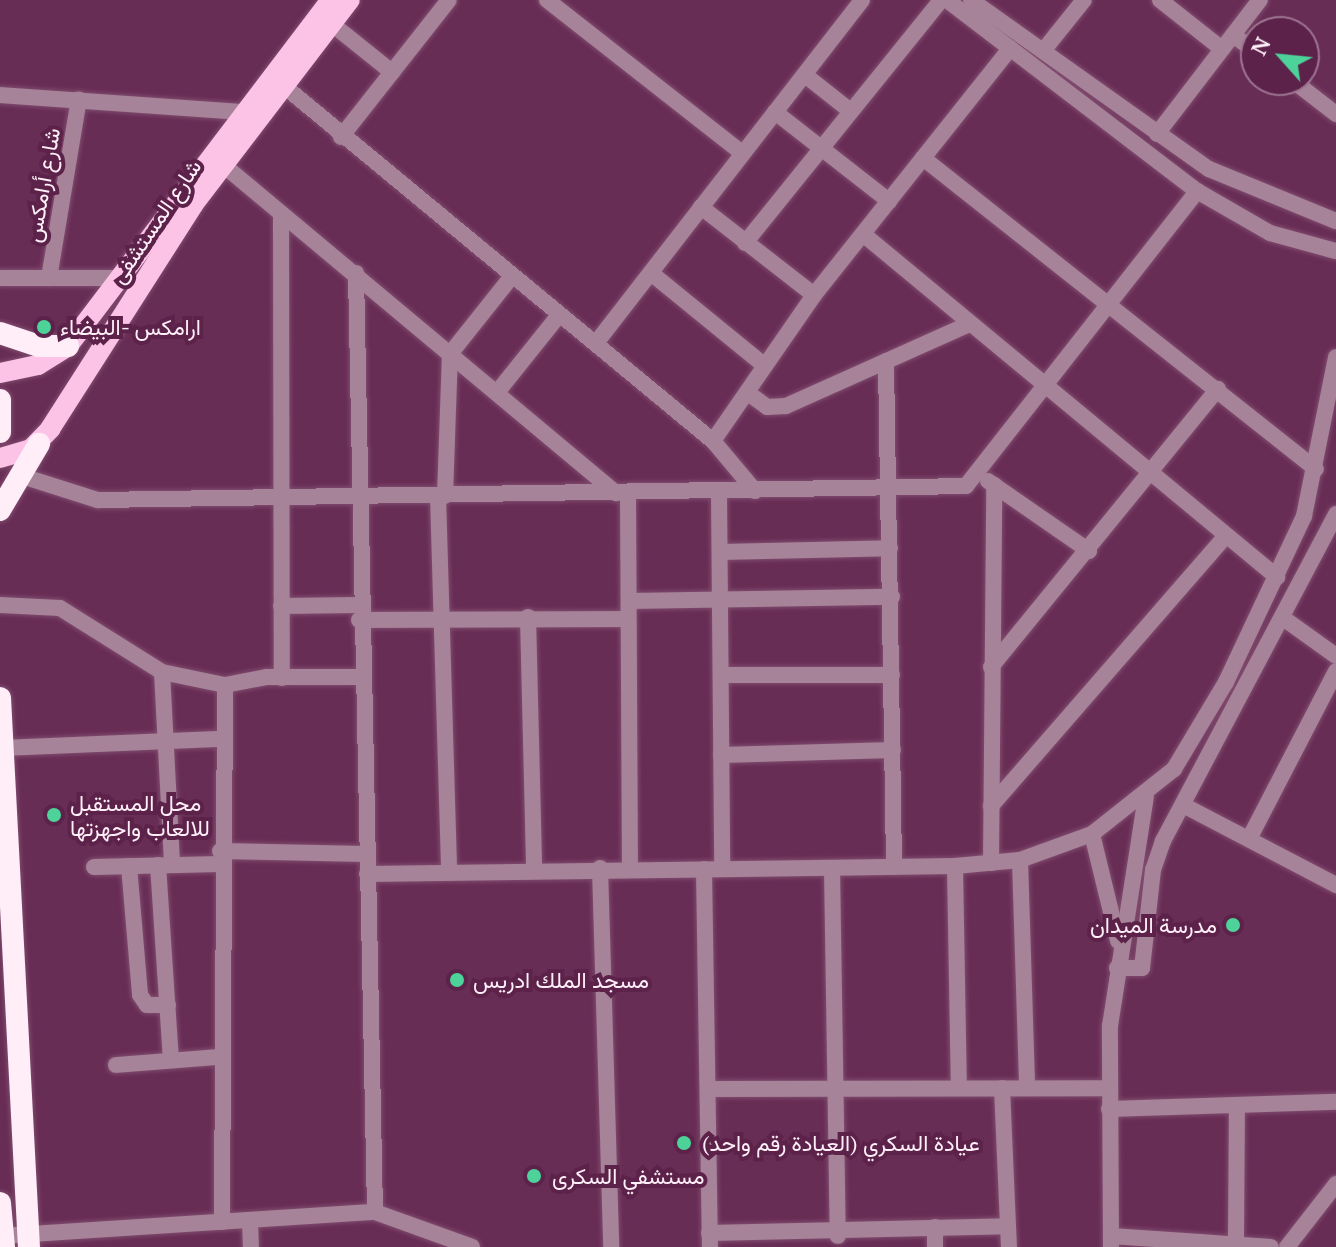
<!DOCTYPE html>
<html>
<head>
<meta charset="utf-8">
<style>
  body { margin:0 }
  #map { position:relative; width:1336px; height:1247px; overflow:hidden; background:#682d55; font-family:"PT Serif",Vazirmatn,serif }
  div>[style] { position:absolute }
  .roads { filter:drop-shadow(0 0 2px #804c6f) drop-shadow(0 0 2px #804c6f) }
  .minor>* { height:16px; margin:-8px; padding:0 8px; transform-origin:8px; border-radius:8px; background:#a68398 }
  .major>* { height:20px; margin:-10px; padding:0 10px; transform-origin:10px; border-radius:10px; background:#fcc3e6 }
  .highway>* { height:22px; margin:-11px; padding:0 11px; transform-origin:11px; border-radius:11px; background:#ffedf8 }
  .dots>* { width:22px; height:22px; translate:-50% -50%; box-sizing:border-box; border:4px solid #5c224a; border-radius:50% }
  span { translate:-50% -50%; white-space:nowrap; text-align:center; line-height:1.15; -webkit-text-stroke:8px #5c224a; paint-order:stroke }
  .street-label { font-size:22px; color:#feeff8 }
  .poi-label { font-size:22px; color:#feeff8 }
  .left { translate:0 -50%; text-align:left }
  .right { translate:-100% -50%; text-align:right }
  .north { position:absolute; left:1240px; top:16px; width:80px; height:80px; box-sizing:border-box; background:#5c224a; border:2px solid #9d7490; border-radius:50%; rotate:297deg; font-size:22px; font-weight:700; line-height:32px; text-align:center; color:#feeff8 }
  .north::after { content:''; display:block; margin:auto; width:28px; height:36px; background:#4dd39a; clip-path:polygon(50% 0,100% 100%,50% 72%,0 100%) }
</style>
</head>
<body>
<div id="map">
  <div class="roads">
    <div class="minor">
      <i style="left:547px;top:0;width:248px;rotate:38.1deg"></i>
      <i style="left:947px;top:0;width:315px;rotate:37.4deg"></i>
      <i style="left:1197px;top:191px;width:84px;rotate:29.9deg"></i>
      <i style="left:1270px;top:233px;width:68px;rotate:15.3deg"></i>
      <i style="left:971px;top:0;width:292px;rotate:35.4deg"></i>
      <i style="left:1209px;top:169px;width:137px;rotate:22.3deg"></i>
      <i style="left:1160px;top:0;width:79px;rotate:38.3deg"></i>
      <i style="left:332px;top:24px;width:77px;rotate:38.7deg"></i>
      <i style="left:1233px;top:35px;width:29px;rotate:36deg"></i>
      <i style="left:1043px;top:51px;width:65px;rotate:-51.2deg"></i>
      <i style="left:805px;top:75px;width:56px;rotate:38.5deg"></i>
      <i style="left:1292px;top:80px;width:56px;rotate:37.7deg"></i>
      <i style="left:284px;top:86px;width:557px;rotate:39.61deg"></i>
      <i style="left:0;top:95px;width:245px;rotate:4deg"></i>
      <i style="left:775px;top:112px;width:145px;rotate:38deg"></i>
      <i style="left:1157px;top:134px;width:169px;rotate:-52.5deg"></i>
      <i style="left:341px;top:137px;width:174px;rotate:-51.8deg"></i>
      <i style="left:215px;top:158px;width:523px;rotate:39.88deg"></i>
      <i style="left:923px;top:158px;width:501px;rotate:38.36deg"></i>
      <i style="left:701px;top:207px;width:143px;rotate:37.9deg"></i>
      <i style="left:281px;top:215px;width:463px;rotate:89.9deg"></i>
      <i style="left:863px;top:234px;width:538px;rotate:39.64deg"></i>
      <i style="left:745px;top:243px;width:312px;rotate:-51.1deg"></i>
      <i style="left:356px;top:273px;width:939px;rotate:88.84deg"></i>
      <i style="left:651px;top:273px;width:146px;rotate:39.2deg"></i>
      <i style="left:0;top:278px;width:120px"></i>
      <i style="left:49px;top:278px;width:181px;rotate:-80.5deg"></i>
      <i style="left:596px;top:343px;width:434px;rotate:-52.2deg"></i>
      <i style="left:886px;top:361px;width:506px;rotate:89.09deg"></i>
      <i style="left:499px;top:390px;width:96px;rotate:-51.3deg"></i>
      <i style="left:748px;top:393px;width:24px;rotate:36deg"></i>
      <i style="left:767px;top:407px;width:19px;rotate:-3deg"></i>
      <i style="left:786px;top:406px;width:198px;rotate:-24.1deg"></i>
      <i style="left:19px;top:475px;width:83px;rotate:17.6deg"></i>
      <i style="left:98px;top:500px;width:868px;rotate:-0.92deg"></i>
      <i style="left:966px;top:486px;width:375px;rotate:-51.9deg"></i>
      <i style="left:988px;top:481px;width:123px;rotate:34.7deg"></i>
      <i style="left:755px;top:491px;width:65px;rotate:-130deg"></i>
      <i style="left:713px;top:441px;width:178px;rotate:-55.3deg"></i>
      <i style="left:814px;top:295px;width:315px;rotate:-51.5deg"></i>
      <i style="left:628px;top:493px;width:374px;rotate:89.7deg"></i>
      <i style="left:719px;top:495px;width:373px;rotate:89.5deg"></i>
      <i style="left:438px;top:496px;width:375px;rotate:88.3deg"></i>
      <i style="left:445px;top:496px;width:142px;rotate:-88deg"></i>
      <i style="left:450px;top:354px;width:100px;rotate:-51.5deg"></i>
      <i style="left:720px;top:552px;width:170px;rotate:-1.3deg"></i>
      <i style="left:629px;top:601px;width:263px;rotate:-0.9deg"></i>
      <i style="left:0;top:605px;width:60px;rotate:2.9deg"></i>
      <i style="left:60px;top:608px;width:120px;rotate:32.1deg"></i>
      <i style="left:162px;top:672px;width:64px;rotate:11.7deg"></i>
      <i style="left:225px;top:685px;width:43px;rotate:-10.8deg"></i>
      <i style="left:267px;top:677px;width:95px"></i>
      <i style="left:281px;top:606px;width:78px;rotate:-0.7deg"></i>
      <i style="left:528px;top:617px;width:251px;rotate:88.6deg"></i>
      <i style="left:1283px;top:618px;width:65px;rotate:35.6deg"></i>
      <i style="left:359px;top:620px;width:269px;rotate:-0.2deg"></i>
      <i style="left:991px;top:667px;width:359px;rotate:-50.8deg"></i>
      <i style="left:162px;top:672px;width:193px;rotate:87deg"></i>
      <i style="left:721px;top:675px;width:171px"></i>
      <i style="left:4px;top:748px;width:217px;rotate:-2.4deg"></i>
      <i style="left:721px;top:755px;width:172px;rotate:-1.7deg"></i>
      <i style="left:1183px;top:805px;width:173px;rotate:27.6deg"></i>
      <i style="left:991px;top:806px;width:357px;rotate:-49deg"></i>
      <i style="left:1092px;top:834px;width:110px;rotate:76.3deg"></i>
      <i style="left:1249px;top:839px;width:189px;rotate:-62.6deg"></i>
      <i style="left:220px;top:851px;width:146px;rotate:1.2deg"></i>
      <i style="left:1020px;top:860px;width:228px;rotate:88.2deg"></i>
      <i style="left:991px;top:863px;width:378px;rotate:-89.5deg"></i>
      <i style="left:158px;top:865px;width:195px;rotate:86.2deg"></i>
      <i style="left:129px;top:866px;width:129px;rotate:85.1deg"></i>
      <i style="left:140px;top:995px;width:12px;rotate:55deg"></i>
      <i style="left:147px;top:1005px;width:21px"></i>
      <i style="left:955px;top:866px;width:222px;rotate:89deg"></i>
      <i style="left:94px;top:867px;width:126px;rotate:-1.4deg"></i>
      <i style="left:600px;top:868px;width:379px;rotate:88.3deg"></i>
      <i style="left:832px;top:868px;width:368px;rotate:89.1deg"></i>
      <i style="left:704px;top:869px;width:378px;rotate:89.1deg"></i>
      <i style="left:367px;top:874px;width:588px;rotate:-0.78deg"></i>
      <i style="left:955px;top:866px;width:65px;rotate:-5.3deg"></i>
      <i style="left:1020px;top:860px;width:77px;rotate:-19.9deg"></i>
      <i style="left:1092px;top:834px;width:105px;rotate:-38.4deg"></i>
      <i style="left:1174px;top:769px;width:101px;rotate:-59.1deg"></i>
      <i style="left:1226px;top:682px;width:183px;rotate:-64.8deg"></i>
      <i style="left:1304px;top:516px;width:162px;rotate:-78.6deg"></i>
      <i style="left:1117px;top:968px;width:25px"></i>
      <i style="left:1142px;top:968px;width:99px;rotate:-83.6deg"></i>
      <i style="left:1153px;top:870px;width:31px;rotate:-71deg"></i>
      <i style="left:1163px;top:841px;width:370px;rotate:-62.1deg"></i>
      <i style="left:116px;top:1065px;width:102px;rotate:-4.5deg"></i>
      <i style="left:1002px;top:1088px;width:159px;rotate:87.5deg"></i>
      <i style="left:708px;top:1089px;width:400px;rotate:-0.1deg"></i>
      <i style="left:1109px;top:1109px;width:227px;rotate:-1.8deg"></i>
      <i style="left:250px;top:1221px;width:26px;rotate:88deg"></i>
      <i style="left:222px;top:1222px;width:537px;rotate:-89.68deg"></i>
      <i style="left:709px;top:1233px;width:299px;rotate:-1.3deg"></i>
      <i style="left:0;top:1236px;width:376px;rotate:-3.7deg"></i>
      <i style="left:375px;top:1212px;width:103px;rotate:19.8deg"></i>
      <i style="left:1111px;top:1236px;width:160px;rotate:3.9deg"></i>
      <i style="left:1236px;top:1239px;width:133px;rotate:-89.6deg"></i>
      <i style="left:935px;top:1247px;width:20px;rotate:-90deg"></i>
      <i style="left:1111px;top:1247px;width:221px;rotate:-90.3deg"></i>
      <i style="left:1110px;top:1026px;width:232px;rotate:-81.1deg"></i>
      <i style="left:1287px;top:1247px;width:80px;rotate:-52.1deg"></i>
    </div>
    <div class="major">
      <i style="left:0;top:373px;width:39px;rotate:-12deg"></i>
      <i style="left:38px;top:365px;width:36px;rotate:-32deg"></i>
      <i style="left:68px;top:346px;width:435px;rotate:-52.8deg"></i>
      <i style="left:0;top:458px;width:32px;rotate:-16deg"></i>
      <i style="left:31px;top:449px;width:28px;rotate:-46deg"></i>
      <i style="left:50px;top:429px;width:266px;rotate:-57.4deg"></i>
      <i style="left:193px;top:205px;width:258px;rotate:-52.6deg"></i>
    </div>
    <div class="highway">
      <i style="left:0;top:333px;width:41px;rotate:18.4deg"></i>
      <i style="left:39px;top:346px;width:29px"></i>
      <i style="left:0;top:400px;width:32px;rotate:90deg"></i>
      <i style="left:0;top:510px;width:77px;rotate:-59.4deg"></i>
      <i style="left:0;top:698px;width:550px;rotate:86.98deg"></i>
      <i style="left:0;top:1203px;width:44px;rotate:84.8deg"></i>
    </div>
  </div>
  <div class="dots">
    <i style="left:44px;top:327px;background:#4dd39a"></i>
    <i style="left:54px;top:815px;background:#4dd39a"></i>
    <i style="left:1233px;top:925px;background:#4dd39a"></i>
    <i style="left:457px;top:980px;background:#4dd39a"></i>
    <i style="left:684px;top:1143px;background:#4dd39a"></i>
    <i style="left:534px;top:1176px;background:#4dd39a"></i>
  </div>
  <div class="street-label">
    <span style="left:42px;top:185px;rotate:-80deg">شارع أرامكس</span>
    <span style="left:155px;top:221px;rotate:-56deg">شارع المستشفى</span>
  </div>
  <div class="poi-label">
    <span class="left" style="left:60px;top:327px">ارامكس -البيضاء</span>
    <span class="left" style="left:70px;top:815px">محل المستقبل<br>للالعاب واجهزتها</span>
    <span class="right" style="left:1217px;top:925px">مدرسة الميدان</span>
    <span class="left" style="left:473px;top:980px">مسجد الملك ادريس</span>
    <span class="left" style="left:702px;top:1143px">عيادة السكري (العيادة رقم واحد)</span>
    <span class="left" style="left:552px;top:1176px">مستشفي السكرى</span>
  </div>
  <div class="north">N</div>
</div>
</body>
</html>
